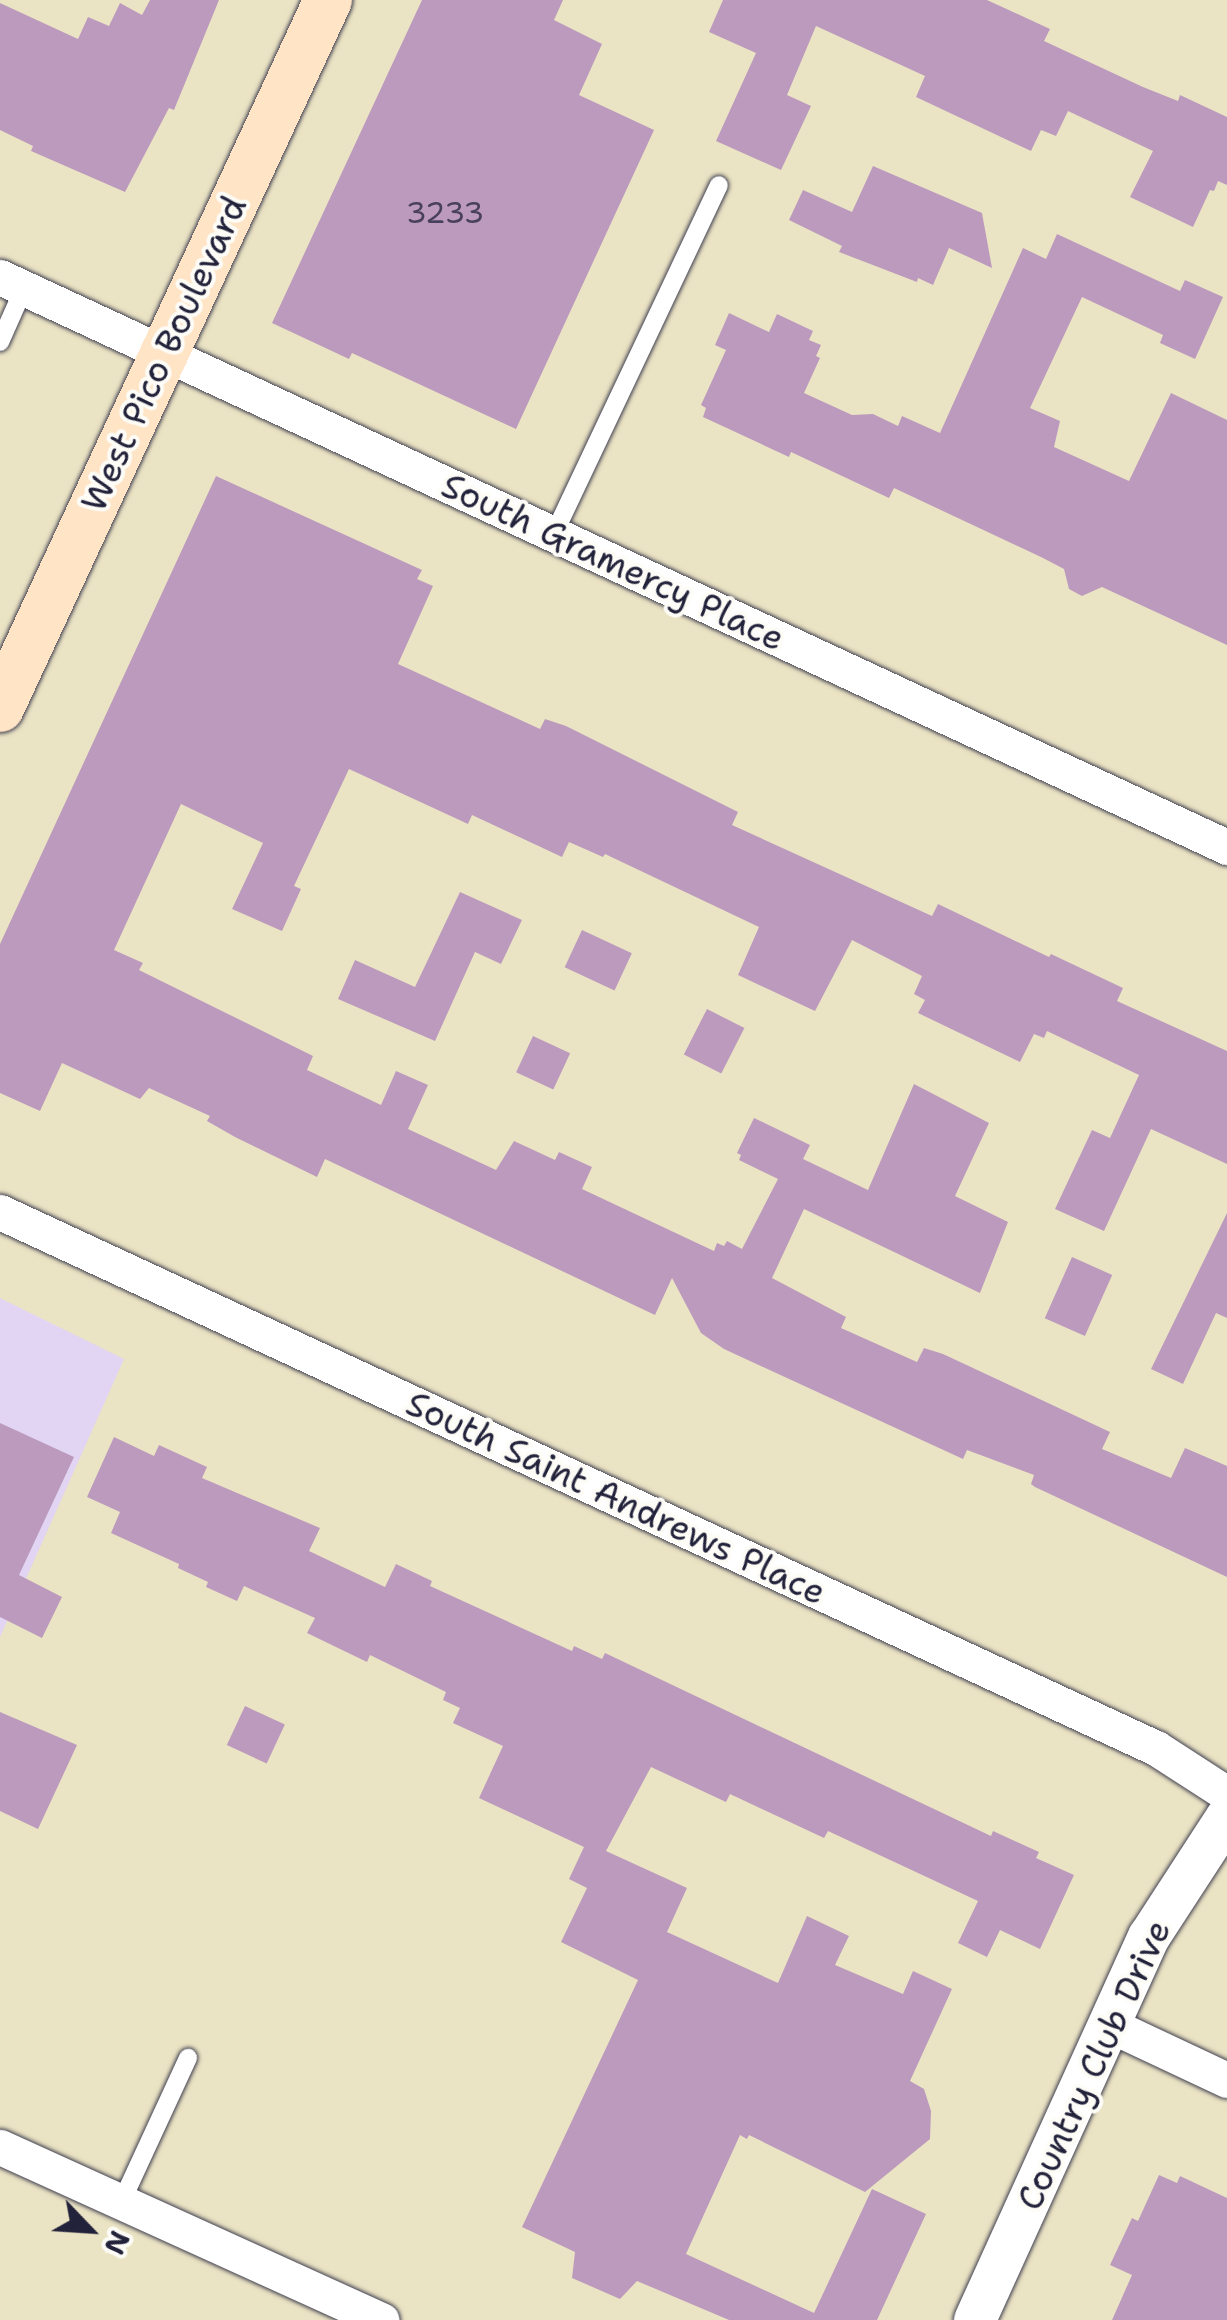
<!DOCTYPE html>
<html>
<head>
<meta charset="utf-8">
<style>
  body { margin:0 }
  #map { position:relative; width:1227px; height:2320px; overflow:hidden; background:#ebe4c4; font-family:"Shantell Sans",sans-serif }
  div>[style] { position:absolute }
  .built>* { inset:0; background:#e2d4f3 }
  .building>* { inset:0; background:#bc9abd; transform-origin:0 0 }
  .roads { filter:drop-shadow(0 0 2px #403f50) drop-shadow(0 0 2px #403f50) }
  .service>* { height:18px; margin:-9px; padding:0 9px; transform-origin:9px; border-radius:9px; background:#fff }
  .minor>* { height:35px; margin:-17.5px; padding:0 17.5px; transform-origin:17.5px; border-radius:17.5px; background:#fff }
  .tertiary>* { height:42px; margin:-21px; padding:0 21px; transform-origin:21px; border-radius:21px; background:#fff }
  .secondary>* { height:48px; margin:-24px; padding:0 24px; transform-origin:24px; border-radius:24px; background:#ffe4c6 }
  span { translate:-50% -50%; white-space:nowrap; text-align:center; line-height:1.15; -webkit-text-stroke:8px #fdfcf7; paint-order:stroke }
  .number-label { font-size:30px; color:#48405c }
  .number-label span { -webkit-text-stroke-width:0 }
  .street-label { font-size:35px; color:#22223b }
  .north { position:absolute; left:40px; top:2180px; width:100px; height:100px; -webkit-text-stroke:8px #fdfcf7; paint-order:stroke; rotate:115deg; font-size:28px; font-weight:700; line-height:40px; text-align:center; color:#22223b }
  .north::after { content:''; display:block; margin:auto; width:35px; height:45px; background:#22223b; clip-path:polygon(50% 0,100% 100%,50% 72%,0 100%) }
</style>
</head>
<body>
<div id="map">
  <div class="built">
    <i style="clip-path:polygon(0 1298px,124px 1359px,0 1637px)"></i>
  </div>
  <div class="building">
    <i style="clip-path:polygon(150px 0,219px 0,174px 110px,169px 108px,125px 192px,31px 151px,33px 146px,0 130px,0 3px,78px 39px,88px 17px,109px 26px,120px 3px,142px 15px)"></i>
    <i style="clip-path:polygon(422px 0,563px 0,554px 20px,602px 44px,579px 95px,654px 130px,516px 429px,352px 353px,349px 359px,272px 323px)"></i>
    <i style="clip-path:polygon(723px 0,987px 0,1050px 29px,1044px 41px,1143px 87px,1178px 101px,1180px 95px,1227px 117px,1227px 185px,1218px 181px,1214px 191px,1210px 190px,1193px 227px,1130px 197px,1153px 151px,1068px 111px,1056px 136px,1041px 130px,1031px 151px,916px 97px,925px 76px,816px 26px,787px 95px,811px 106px,781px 170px,716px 141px,756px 53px,709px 32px)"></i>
    <i style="clip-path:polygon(873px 166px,982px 213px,992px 268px,949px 248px,933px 285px,918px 278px,917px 282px,839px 252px,842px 246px,789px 220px,803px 190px,852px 212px)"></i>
    <i style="clip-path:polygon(1057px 234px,1180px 291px,1185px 280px,1223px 297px,1195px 359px,1160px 343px,1163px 335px,1082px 297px,1030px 408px,1060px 421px,1054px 447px,1129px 481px,1171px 393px,1227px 420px,1227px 645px,1102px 587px,1082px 596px,1069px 589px,1064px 569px,1043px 558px,894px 488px,889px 498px,791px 452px,789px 457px,703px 417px,706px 408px,701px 405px,726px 350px,715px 345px,729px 313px,769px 332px,777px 314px,813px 331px,809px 340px,821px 345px,816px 356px,820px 358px,804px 393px,852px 415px,873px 414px,898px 426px,902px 416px,940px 433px,1023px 248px,1046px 259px)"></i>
    <i style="clip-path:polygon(216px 476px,422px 570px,417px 579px,433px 586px,398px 664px,540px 729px,545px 719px,566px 726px,738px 812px,732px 825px,932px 916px,938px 904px,1049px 957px,1051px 954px,1123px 988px,1117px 1001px,1227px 1051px,1227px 1164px,1151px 1129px,1104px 1231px,1055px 1209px,1092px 1130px,1110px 1138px,1139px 1075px,1047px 1031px,1044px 1038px,1034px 1034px,1020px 1062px,918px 1013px,925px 1000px,914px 994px,922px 976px,852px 940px,815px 1011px,738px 975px,759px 927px,605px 854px,603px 857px,569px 842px,562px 857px,472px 815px,468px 824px,349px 769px,294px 886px,301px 889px,282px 931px,232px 909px,263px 843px,181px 804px,114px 950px,143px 963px,139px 970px,313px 1056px,307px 1070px,381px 1105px,396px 1071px,428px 1085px,408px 1129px,496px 1170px,514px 1141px,555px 1160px,559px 1152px,592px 1167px,582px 1189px,714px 1251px,717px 1243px,724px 1246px,727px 1241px,742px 1249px,778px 1179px,739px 1160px,741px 1155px,737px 1153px,754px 1118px,810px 1145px,803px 1159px,868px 1190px,914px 1084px,989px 1123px,955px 1196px,1008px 1222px,980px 1293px,804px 1209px,772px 1278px,846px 1317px,841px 1328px,917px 1362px,924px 1348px,943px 1354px,1110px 1432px,1102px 1449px,1171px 1478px,1185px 1448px,1227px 1466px,1227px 1577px,1035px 1487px,1031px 1484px,1034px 1475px,967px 1450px,963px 1459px,724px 1349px,701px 1333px,672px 1278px,655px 1315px,325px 1159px,317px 1177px,235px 1137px,207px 1121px,210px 1116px,149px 1088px,140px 1099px,62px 1063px,40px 1111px,0 1093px,0 944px)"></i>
    <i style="clip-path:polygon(460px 892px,522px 920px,501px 964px,475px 952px,435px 1041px,338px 999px,355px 960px,415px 987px)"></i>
    <i style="left:582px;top:930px;width:55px;height:41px;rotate:25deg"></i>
    <i style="left:707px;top:1009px;width:42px;height:51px;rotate:27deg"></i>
    <i style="left:533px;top:1036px;width:41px;height:40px;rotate:25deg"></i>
    <i style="clip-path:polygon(1227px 1213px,1227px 1318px,1216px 1313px,1183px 1384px,1151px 1369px)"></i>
    <i style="left:1072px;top:1257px;width:44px;height:67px;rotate:24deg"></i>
    <i style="clip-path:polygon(0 1423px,74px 1457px,19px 1575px,62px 1597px,42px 1638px,0 1617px)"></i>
    <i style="clip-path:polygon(114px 1437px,154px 1456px,159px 1445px,207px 1467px,202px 1478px,320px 1528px,309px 1551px,385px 1587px,396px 1564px,432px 1581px,430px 1586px,572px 1651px,574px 1646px,602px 1659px,605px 1653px,991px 1836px,993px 1831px,1039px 1852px,1036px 1858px,1074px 1875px,1040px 1949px,1000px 1930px,987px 1957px,958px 1943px,978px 1901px,828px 1831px,824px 1838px,730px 1794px,726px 1802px,651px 1767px,606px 1851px,687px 1888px,667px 1932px,778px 1983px,807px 1916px,849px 1936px,835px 1965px,903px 1994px,913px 1971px,952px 1989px,910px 2081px,924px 2089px,931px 2111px,930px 2139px,865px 2192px,749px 2135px,747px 2139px,740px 2135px,686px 2254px,814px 2313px,872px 2189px,926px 2214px,877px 2320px,729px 2320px,637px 2281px,620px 2299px,572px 2278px,575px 2252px,522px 2227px,638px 1980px,561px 1942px,587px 1888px,569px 1879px,584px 1847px,479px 1798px,503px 1746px,453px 1723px,460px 1708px,443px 1700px,446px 1692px,370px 1655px,367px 1662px,307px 1633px,315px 1618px,244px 1586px,237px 1601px,206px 1587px,208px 1582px,178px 1568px,179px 1564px,111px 1533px,120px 1512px,87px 1497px)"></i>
    <i style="left:245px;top:1706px;width:44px;height:43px;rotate:25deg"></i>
    <i style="clip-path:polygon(0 1712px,77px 1745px,38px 1829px,0 1811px)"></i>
    <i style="clip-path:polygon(1159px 2175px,1177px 2183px,1180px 2176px,1227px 2198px,1227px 2320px,1112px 2320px,1132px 2275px,1110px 2265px,1132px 2218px,1138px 2221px)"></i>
  </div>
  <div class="roads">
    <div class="service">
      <i style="left:0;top:342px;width:59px;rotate:-66deg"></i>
      <i style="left:553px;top:536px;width:388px;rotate:-64.7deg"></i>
      <i style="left:121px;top:2203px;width:160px;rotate:-65.2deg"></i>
    </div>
    <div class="minor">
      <i style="left:0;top:277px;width:1353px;rotate:24.92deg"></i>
      <i style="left:0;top:1212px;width:1274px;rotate:24.88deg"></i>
      <i style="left:1156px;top:1748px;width:85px;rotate:32.9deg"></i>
      <i style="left:1110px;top:2025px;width:129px;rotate:25.2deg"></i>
      <i style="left:0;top:2147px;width:419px;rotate:24.4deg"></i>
    </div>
    <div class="tertiary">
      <i style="left:975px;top:2320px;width:421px;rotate:-65.6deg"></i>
      <i style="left:1149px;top:1937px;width:143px;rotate:-57deg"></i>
    </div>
    <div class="secondary">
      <i style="left:0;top:708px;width:780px;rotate:-65.14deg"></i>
    </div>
  </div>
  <div class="number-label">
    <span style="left:445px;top:213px">3233</span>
  </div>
  <div class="street-label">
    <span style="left:164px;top:354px;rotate:-65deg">West Pico Boulevard</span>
    <span style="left:613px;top:562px;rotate:25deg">South Gramercy Place</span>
    <span style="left:616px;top:1498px;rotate:25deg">South Saint Andrews Place</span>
    <span style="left:1094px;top:2065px;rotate:-65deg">Country Club Drive</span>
  </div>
  <div class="north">N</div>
</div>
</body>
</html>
